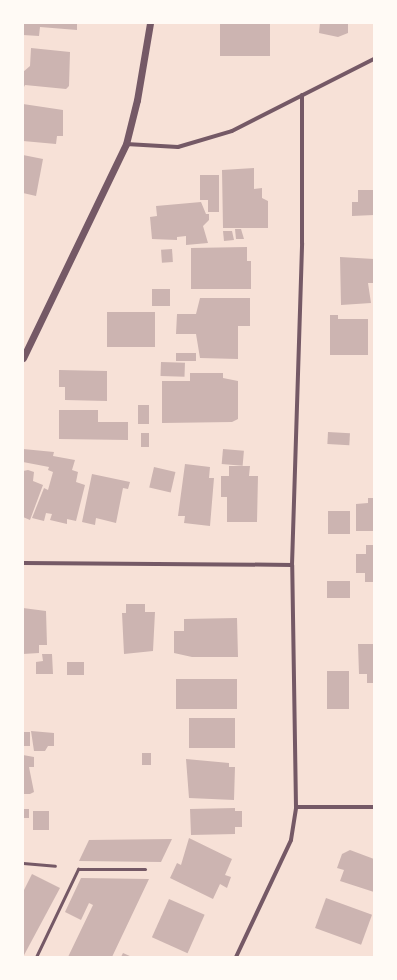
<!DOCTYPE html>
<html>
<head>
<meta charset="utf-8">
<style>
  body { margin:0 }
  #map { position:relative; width:397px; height:980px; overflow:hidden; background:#f7e1d7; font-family:Cabin,sans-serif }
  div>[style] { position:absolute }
  .building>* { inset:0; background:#ccb4b1; transform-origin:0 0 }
  .service>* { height:3px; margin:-1.5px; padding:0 1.5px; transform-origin:1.5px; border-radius:1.5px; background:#755966 }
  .minor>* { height:4px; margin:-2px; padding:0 2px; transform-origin:2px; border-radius:2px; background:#755966 }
  .tertiary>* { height:7px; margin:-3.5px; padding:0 3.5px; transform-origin:3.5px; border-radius:3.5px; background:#755966 }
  span { translate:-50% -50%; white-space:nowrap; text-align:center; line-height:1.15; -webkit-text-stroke:4px #fffaf5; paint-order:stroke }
  .frame { position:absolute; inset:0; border:24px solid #fffaf5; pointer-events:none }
</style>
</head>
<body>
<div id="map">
  <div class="building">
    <i style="clip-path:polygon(23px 23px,77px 23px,77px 30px,40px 27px,39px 36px,23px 35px)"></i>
    <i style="left:220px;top:23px;width:50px;height:33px"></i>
    <i style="clip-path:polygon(320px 23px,348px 23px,348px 33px,338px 37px,319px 33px)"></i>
    <i style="clip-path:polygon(31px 48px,70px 52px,69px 86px,66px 89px,25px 85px,23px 89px,23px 72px,30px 66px)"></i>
    <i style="clip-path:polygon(23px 104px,63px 110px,63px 136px,57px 136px,56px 144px,23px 141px)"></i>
    <i style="clip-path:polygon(23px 155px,43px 159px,36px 196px,23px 193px)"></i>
    <i style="clip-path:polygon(254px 168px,254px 189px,262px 188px,262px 198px,268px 201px,268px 228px,223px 228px,222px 170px)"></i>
    <i style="clip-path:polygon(200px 175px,219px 175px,219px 212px,208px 212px,208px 200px,200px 200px)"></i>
    <i style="clip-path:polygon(358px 190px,374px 190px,374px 215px,352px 216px,352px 202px,358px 202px)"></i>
    <i style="clip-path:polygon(201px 202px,206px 214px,209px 214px,209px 220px,203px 226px,208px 243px,186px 245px,186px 236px,177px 237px,177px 240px,152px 239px,150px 217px,157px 216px,156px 206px)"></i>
    <i style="clip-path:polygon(235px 229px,241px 229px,244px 239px,236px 239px)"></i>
    <i style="clip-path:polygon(223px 231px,232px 231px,234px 240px,224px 241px)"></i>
    <i style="clip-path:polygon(247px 247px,247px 261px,251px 261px,251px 289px,191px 289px,191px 248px)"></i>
    <i style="left:172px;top:249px;width:13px;height:11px;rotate:86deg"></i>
    <i style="clip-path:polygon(340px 257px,374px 259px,374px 283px,368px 283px,371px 303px,341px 305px)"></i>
    <i style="left:170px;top:289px;width:17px;height:18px;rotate:90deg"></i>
    <i style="clip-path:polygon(200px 298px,250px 298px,250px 326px,238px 326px,238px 359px,200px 358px,196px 334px,176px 334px,177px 314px,196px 314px)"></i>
    <i style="left:155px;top:312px;width:35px;height:48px;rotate:90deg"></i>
    <i style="clip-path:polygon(330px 315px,338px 315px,338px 319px,368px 319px,368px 355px,330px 355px)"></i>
    <i style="left:176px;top:353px;width:20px;height:8px"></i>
    <i style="left:161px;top:362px;width:24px;height:14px;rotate:2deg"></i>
    <i style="clip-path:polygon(59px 370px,107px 371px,107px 401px,65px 400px,65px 387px,59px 387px)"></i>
    <i style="clip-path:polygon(190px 373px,223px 373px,223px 378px,238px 381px,238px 419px,232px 422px,162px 423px,162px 381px,190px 381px)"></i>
    <i style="left:138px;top:405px;width:11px;height:19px"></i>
    <i style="clip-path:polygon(59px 410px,98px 410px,98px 422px,128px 422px,128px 440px,59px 439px)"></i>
    <i style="left:328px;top:432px;width:22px;height:12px;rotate:3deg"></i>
    <i style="left:149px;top:433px;width:14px;height:8px;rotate:90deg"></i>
    <i style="clip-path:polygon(23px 449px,54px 452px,53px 456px,75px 460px,72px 470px,78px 472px,76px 482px,85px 485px,76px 521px,67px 519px,67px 524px,50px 520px,52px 514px,46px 513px,44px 521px,32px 518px,44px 488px,48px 490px,53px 472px,48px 470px,49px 467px,23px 462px)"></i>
    <i style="left:223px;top:449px;width:21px;height:15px;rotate:5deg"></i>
    <i style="clip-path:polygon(185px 464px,210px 467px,209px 478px,214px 478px,210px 526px,184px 523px,185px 516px,178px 516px)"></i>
    <i style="clip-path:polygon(229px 466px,250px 466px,249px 476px,258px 476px,257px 522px,227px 522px,227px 497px,221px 497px,221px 476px,229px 476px)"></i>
    <i style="left:154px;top:467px;width:22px;height:21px;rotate:13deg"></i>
    <i style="clip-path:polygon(28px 470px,34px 472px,33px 481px,43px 485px,30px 520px,23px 517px,23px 471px)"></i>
    <i style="clip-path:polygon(92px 474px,130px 482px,128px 489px,123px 488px,116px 523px,96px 518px,95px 525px,82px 522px)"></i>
    <i style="clip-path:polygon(368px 498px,374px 498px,374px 531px,356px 531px,356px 504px,368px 503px)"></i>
    <i style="left:328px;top:511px;width:22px;height:23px"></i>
    <i style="clip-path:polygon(366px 545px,374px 545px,374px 582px,365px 582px,365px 573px,356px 573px,356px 554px,366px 554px)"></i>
    <i style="left:327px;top:581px;width:23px;height:17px"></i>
    <i style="clip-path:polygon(126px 604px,145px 604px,145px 612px,155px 612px,153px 651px,124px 654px,122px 613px,126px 613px)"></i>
    <i style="clip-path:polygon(23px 608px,46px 611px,47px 645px,39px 645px,39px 653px,23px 654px)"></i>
    <i style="clip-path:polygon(237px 618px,238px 657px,192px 657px,174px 653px,174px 631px,184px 631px,184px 619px)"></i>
    <i style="clip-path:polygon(358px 644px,374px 644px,374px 683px,367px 683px,367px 674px,359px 674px)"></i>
    <i style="clip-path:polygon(42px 654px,52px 654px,53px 674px,36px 674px,36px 662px,43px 661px)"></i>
    <i style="left:67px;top:662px;width:17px;height:13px"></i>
    <i style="left:327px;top:671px;width:22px;height:38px"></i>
    <i style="left:237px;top:679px;width:30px;height:61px;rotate:90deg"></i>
    <i style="left:189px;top:718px;width:46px;height:30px"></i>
    <i style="clip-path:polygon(31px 731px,54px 733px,54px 746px,48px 746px,45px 751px,34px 751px)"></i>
    <i style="left:23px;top:732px;width:7px;height:14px"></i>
    <i style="left:142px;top:753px;width:9px;height:12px"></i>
    <i style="clip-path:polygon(23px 755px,34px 757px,34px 767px,29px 767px,34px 792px,30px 794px,23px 794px)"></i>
    <i style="clip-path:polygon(186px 759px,229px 763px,229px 767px,235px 767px,234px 800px,189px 798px)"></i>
    <i style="clip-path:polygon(235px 808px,235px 811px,242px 811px,242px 827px,235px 827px,235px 834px,191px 835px,190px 809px)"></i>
    <i style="left:23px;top:809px;width:6px;height:9px"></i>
    <i style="left:33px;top:811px;width:16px;height:19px"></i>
    <i style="clip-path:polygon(189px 838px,232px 859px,225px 875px,231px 877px,227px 888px,220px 884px,213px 899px,170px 878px,177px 863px,181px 865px)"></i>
    <i style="clip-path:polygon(172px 839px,161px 862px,79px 861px,89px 840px)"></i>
    <i style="clip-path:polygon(350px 850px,374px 859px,374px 892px,340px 881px,344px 870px,337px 868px,342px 854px)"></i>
    <i style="clip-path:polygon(32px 874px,60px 888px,23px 957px,23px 892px)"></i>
    <i style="clip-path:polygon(81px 878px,149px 879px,112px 957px,68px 957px,93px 905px,89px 903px,81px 920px,65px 912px)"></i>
    <i style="left:326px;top:898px;width:49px;height:32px;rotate:20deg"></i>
    <i style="left:169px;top:899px;width:39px;height:42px;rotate:24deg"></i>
    <i style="clip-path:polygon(123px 953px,132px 957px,121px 957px)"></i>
  </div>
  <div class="service">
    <i style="left:23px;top:863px;width:32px;rotate:5deg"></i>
    <i style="left:36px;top:957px;width:98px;rotate:-64.5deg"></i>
    <i style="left:78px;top:869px;width:67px"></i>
  </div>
  <div class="minor">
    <i style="left:126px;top:144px;width:52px;rotate:3.3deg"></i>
    <i style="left:178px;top:147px;width:56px;rotate:-16.5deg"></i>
    <i style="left:232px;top:131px;width:159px;rotate:-26.9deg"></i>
    <i style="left:23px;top:563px;width:269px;rotate:0.4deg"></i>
    <i style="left:296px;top:807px;width:78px"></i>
    <i style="left:236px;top:957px;width:129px;rotate:-64.8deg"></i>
    <i style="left:291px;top:840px;width:33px;rotate:-81deg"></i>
    <i style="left:296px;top:807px;width:242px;rotate:-90.9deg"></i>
    <i style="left:292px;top:565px;width:322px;rotate:-88.2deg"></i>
    <i style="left:302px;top:243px;width:148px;rotate:-90deg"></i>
  </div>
  <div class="tertiary">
    <i style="left:23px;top:358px;width:237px;rotate:-64.3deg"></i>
    <i style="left:126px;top:144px;width:45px;rotate:-76deg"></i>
    <i style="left:137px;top:100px;width:78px;rotate:-80.4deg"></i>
  </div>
  <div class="frame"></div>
</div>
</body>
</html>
